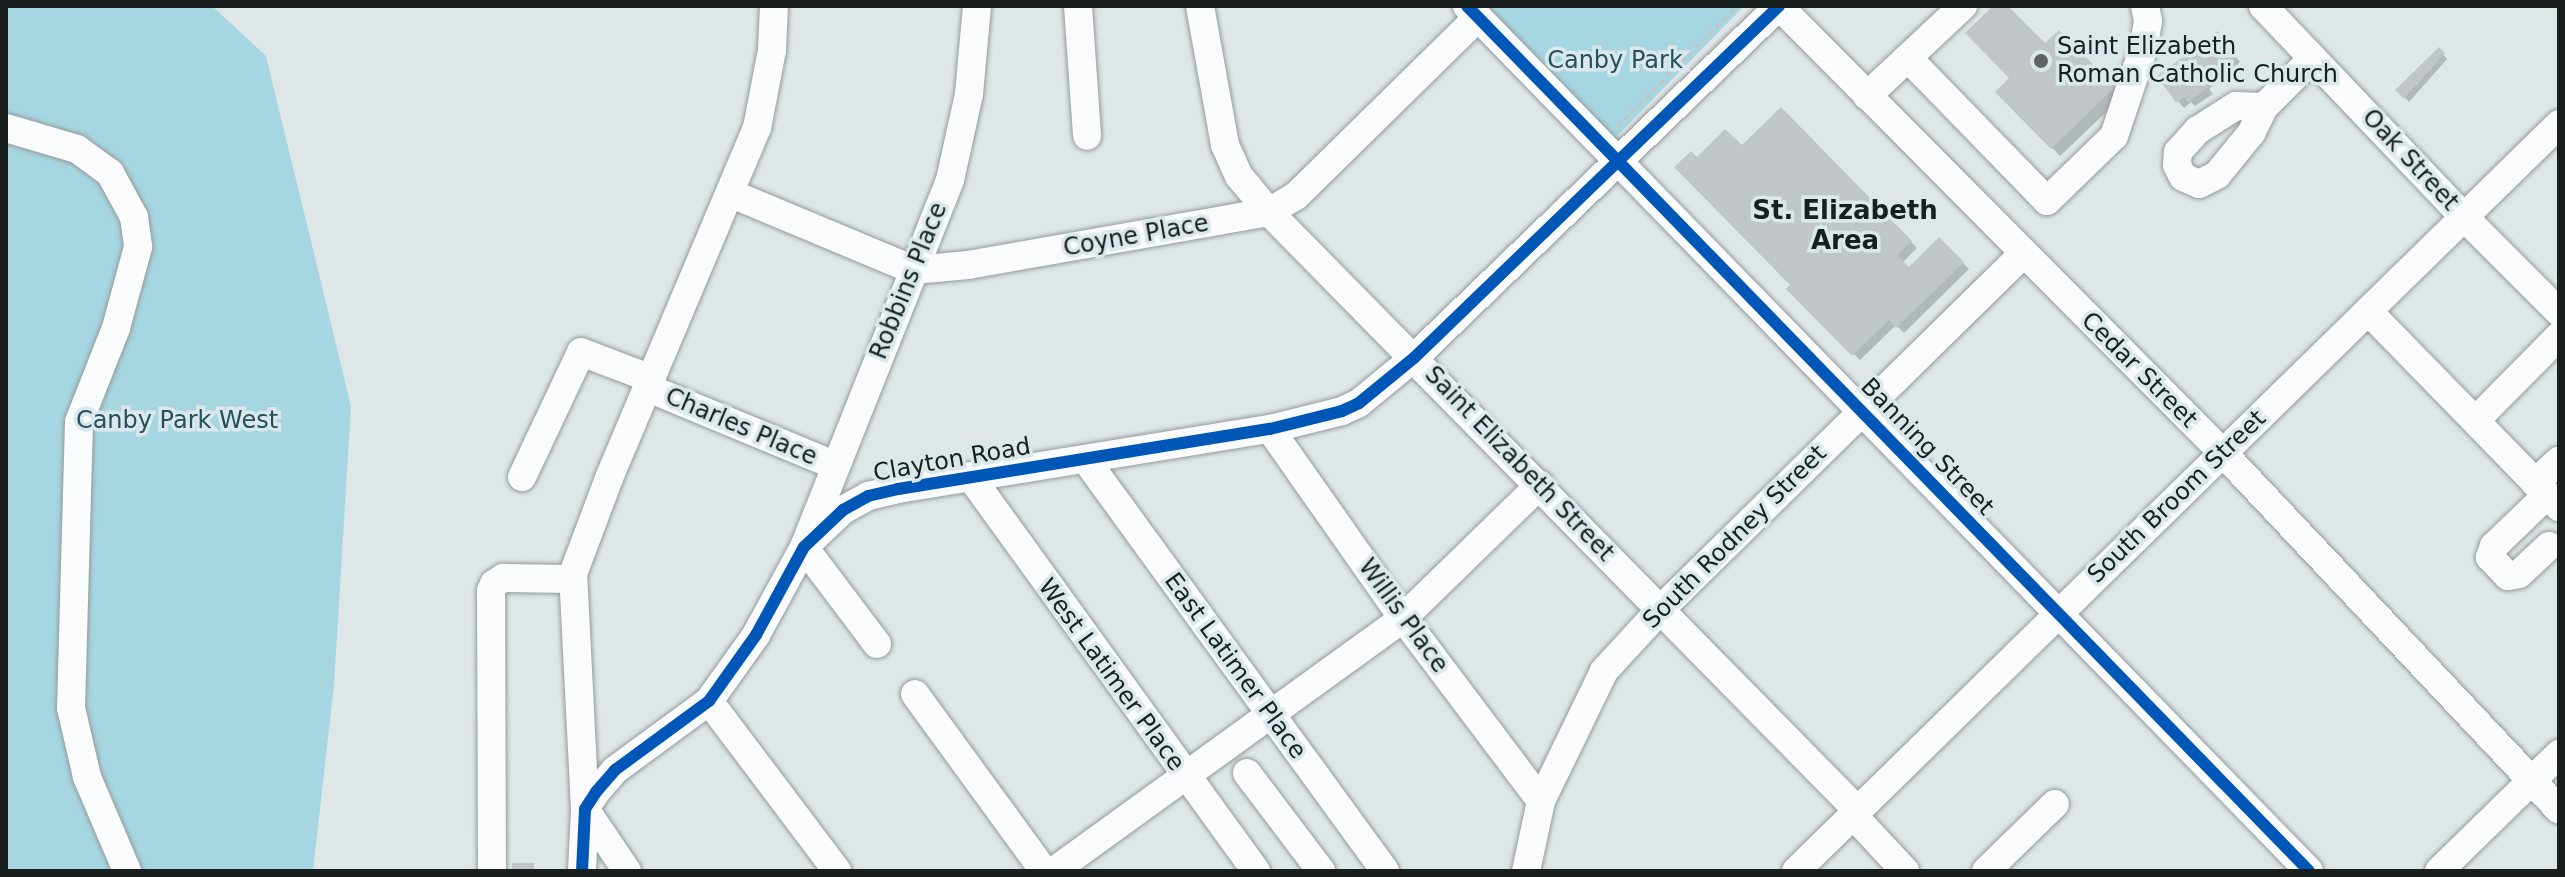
<!DOCTYPE html>
<html>
<head>
<meta charset="utf-8">
<style>
  body { margin:0 }
  #map { position:relative; width:2565px; height:877px; overflow:hidden; background:#dee6e8; font-family:"DejaVu Sans",sans-serif }
  div>[style] { position:absolute }
  .green>* { inset:0; background:#a6d6e1 }
  .shadow>* { inset:0; background:#0003 }
  .building>* { inset:0; background:#c0c6c8; transform-origin:0 0 }
  .path>* { height:3px; margin-top:-1.5px; transform-origin:0; background:repeating-linear-gradient(90deg,#c1c3c4 0 6px,transparent 0 10px) }
  .roads { filter:drop-shadow(0 0 2px #949a9b) drop-shadow(0 0 2px #949a9b) }
  .minor>* { height:28px; margin:-14px; padding:0 14px; transform-origin:14px; border-radius:14px; background:#fafbfc }
  .cycleway>* { height:12px; margin:-6px; padding:0 6px; transform-origin:6px; border-radius:6px; background:#0057b8 }
  .dots>* { width:22px; height:22px; translate:-50% -50%; box-sizing:border-box; border:4px solid #dbe8eb; border-radius:50% }
  span { translate:-50% -50%; white-space:nowrap; text-align:center; line-height:1.15; -webkit-text-stroke:7px #dbe8eb; paint-order:stroke }
  .poi-label { font-size:24px; color:#191e1f }
  .left { translate:0 -50%; text-align:left }
  .park-label { font-size:24px; color:#23515c }
  .street-label { font-size:24px; color:#191e1f }
  .neighbourhood-label { font-size:26px; color:#191e1f; font-weight:700 }
  .frame { position:absolute; inset:0; border:8px solid #191e1f; pointer-events:none }
</style>
</head>
<body>
<div id="map">
  <div class="green">
    <i style="clip-path:polygon(6px 6px,212px 6px,266px 56px,351px 406px,334px 685px,313px 871px,6px 871px)"></i>
    <i style="clip-path:polygon(1488px 6px,1744px 6px,1615px 138px)"></i>
  </div>
  <div class="shadow">
    <i style="clip-path:polygon(1995px 6px,2006px 6px,2045px 46px,2059px 32px,2122px 97px,2060px 156px,1998px 92px,2012px 78px)"></i>
    <i style="clip-path:polygon(2224px 40px,2240px 62px,2209px 89px,2213px 94px,2195px 106px,2191px 102px,2184px 108px,2178px 101px)"></i>
    <i style="clip-path:polygon(2439px 50px,2447px 59px,2409px 102px,2398px 90px)"></i>
    <i style="clip-path:polygon(1781px 109px,1917px 248px,1902px 263px,1909px 269px,1939px 239px,1969px 269px,1904px 333px,1896px 325px,1860px 360px,1789px 289px,1793px 285px,1697px 160px,1742px 148px)"></i>
  </div>
  <div class="building">
    <i style="clip-path:polygon(1993px 6px,2008px 6px,2045px 43px,2059px 30px,2115px 87px,2051px 149px,1995px 92px,2009px 78px,1965px 33px)"></i>
    <i style="clip-path:polygon(2218px 31px,2236px 55px,2205px 82px,2208px 87px,2188px 102px,2184px 97px,2176px 103px,2157px 76px)"></i>
    <i style="clip-path:polygon(2439px 47px,2445px 53px,2404px 99px,2395px 90px)"></i>
    <i style="clip-path:polygon(1781px 107px,1912px 241px,1897px 255px,1909px 267px,1939px 237px,1964px 262px,1896px 328px,1889px 320px,1852px 356px,1786px 289px,1790px 285px,1674px 167px,1691px 151px,1697px 157px,1725px 129px,1742px 145px)"></i>
    <i style="left:534px;top:863px;width:8px;height:22px;rotate:90deg"></i>
  </div>
  <div class="path">
    <i style="left:1617px;top:126px;width:170px;rotate:-45deg"></i>
  </div>
  <div class="roads">
    <div class="minor">
      <i style="left:1078px;top:6px;width:130px;rotate:86deg"></i>
      <i style="left:1200px;top:6px;width:141px;rotate:79.8deg"></i>
      <i style="left:1225px;top:145px;width:34px;rotate:66deg"></i>
      <i style="left:1239px;top:176px;width:47px;rotate:50.2deg"></i>
      <i style="left:1269px;top:212px;width:837px;rotate:45.48deg"></i>
      <i style="left:1467px;top:6px;width:1207px;rotate:45.77deg"></i>
      <i style="left:1779px;top:6px;width:629px;rotate:45.19deg"></i>
      <i style="left:2222px;top:452px;width:491px;rotate:46.7deg"></i>
      <i style="left:2263px;top:6px;width:293px;rotate:46.4deg"></i>
      <i style="left:2465px;top:218px;width:133px;rotate:45deg"></i>
      <i style="left:1908px;top:58px;width:199px;rotate:45.8deg"></i>
      <i style="left:2047px;top:201px;width:93px;rotate:-44.1deg"></i>
      <i style="left:2114px;top:136px;width:91px;rotate:-71.4deg"></i>
      <i style="left:2143px;top:50px;width:29px;rotate:-80deg"></i>
      <i style="left:2148px;top:21px;width:15px;rotate:-101deg"></i>
      <i style="left:1867px;top:96px;width:132px;rotate:-43.2deg"></i>
      <i style="left:2264px;top:107px;width:28px;rotate:116deg"></i>
      <i style="left:2252px;top:132px;width:55px;rotate:129.1deg"></i>
      <i style="left:2217px;top:175px;width:20px;rotate:153deg"></i>
      <i style="left:2199px;top:184px;width:17px;rotate:-156deg"></i>
      <i style="left:2183px;top:177px;width:13px;rotate:-117deg"></i>
      <i style="left:2177px;top:165px;width:13px;rotate:-86deg"></i>
      <i style="left:2178px;top:152px;width:30px;rotate:-48deg"></i>
      <i style="left:2198px;top:130px;width:45px;rotate:-32.3deg"></i>
      <i style="left:2236px;top:106px;width:28px;rotate:2deg"></i>
      <i style="left:2264px;top:107px;width:69px;rotate:-45deg"></i>
      <i style="left:6px;top:128px;width:74px;rotate:16.5deg"></i>
      <i style="left:77px;top:149px;width:41px;rotate:36deg"></i>
      <i style="left:110px;top:173px;width:50px;rotate:61.4deg"></i>
      <i style="left:134px;top:217px;width:30px;rotate:82deg"></i>
      <i style="left:138px;top:247px;width:84px;rotate:105.2deg"></i>
      <i style="left:116px;top:328px;width:101px;rotate:111.5deg"></i>
      <i style="left:79px;top:422px;width:286px;rotate:91.6deg"></i>
      <i style="left:71px;top:708px;width:71px;rotate:76.9deg"></i>
      <i style="left:87px;top:777px;width:102px;rotate:66.9deg"></i>
      <i style="left:732px;top:194px;width:197px;rotate:22.7deg"></i>
      <i style="left:914px;top:270px;width:54px;rotate:-5.3deg"></i>
      <i style="left:968px;top:265px;width:306px;rotate:-10deg"></i>
      <i style="left:1269px;top:212px;width:31px;rotate:-31deg"></i>
      <i style="left:1296px;top:196px;width:255px;rotate:-44.5deg"></i>
      <i style="left:2368px;top:311px;width:274px;rotate:45.7deg"></i>
      <i style="left:648px;top:388px;width:201px;rotate:22.5deg"></i>
      <i style="left:2476px;top:420px;width:118px;rotate:-45.3deg"></i>
      <i style="left:1270px;top:429px;width:231px;rotate:54.9deg"></i>
      <i style="left:1403px;top:618px;width:229px;rotate:53deg"></i>
      <i style="left:1086px;top:460px;width:508px;rotate:53.96deg"></i>
      <i style="left:970px;top:476px;width:488px;rotate:54.1deg"></i>
      <i style="left:522px;top:477px;width:138px;rotate:-64.7deg"></i>
      <i style="left:581px;top:352px;width:76px;rotate:20.8deg"></i>
      <i style="left:2535px;top:483px;width:33px;rotate:-43deg"></i>
      <i style="left:2547px;top:495px;width:74px;rotate:136.1deg"></i>
      <i style="left:2494px;top:546px;width:12px;rotate:110deg"></i>
      <i style="left:2490px;top:557px;width:26px;rotate:47deg"></i>
      <i style="left:2508px;top:576px;width:11px;rotate:-10deg"></i>
      <i style="left:2519px;top:574px;width:41px;rotate:-43deg"></i>
      <i style="left:877px;top:644px;width:121px;rotate:-127deg"></i>
      <i style="left:804px;top:547px;width:395px;rotate:-68.3deg"></i>
      <i style="left:950px;top:180px;width:88px;rotate:-77.5deg"></i>
      <i style="left:969px;top:94px;width:88px;rotate:-84.8deg"></i>
      <i style="left:915px;top:694px;width:219px;rotate:53.9deg"></i>
      <i style="left:709px;top:701px;width:213px;rotate:53deg"></i>
      <i style="left:1247px;top:773px;width:123px;rotate:52.9deg"></i>
      <i style="left:1852px;top:814px;width:78px;rotate:47.1deg"></i>
      <i style="left:492px;top:871px;width:280px;rotate:-90.2deg"></i>
      <i style="left:491px;top:591px;width:8px;rotate:-67deg"></i>
      <i style="left:494px;top:584px;width:11px;rotate:-34deg"></i>
      <i style="left:503px;top:578px;width:70px;rotate:0.8deg"></i>
      <i style="left:582px;top:871px;width:62px;rotate:-87.2deg"></i>
      <i style="left:585px;top:809px;width:20px;rotate:-57deg"></i>
      <i style="left:596px;top:792px;width:29px;rotate:-49deg"></i>
      <i style="left:615px;top:770px;width:117px;rotate:-36.3deg"></i>
      <i style="left:709px;top:701px;width:81px;rotate:-54.5deg"></i>
      <i style="left:756px;top:635px;width:100px;rotate:-61.4deg"></i>
      <i style="left:804px;top:547px;width:54px;rotate:-43.5deg"></i>
      <i style="left:843px;top:510px;width:29px;rotate:-29deg"></i>
      <i style="left:868px;top:496px;width:31px;rotate:-13deg"></i>
      <i style="left:898px;top:489px;width:377px;rotate:-9.2deg"></i>
      <i style="left:1270px;top:429px;width:74px;rotate:-14deg"></i>
      <i style="left:1342px;top:411px;width:19px;rotate:-25deg"></i>
      <i style="left:1359px;top:403px;width:72px;rotate:-39.4deg"></i>
      <i style="left:1415px;top:357px;width:506px;rotate:-43.96deg"></i>
      <i style="left:627px;top:871px;width:75px;rotate:-124.1deg"></i>
      <i style="left:585px;top:809px;width:235px;rotate:-92.9deg"></i>
      <i style="left:573px;top:574px;width:103px;rotate:-69.4deg"></i>
      <i style="left:609px;top:478px;width:380px;rotate:-67.1deg"></i>
      <i style="left:757px;top:128px;width:79px;rotate:-79.1deg"></i>
      <i style="left:772px;top:50px;width:44px;rotate:-87.4deg"></i>
      <i style="left:1054px;top:871px;width:431px;rotate:-35.9deg"></i>
      <i style="left:1403px;top:618px;width:191px;rotate:-44.2deg"></i>
      <i style="left:1526px;top:871px;width:72px;rotate:-77.9deg"></i>
      <i style="left:1541px;top:801px;width:144px;rotate:-64.1deg"></i>
      <i style="left:1604px;top:671px;width:84px;rotate:-47.4deg"></i>
      <i style="left:1661px;top:609px;width:506px;rotate:-44.44deg"></i>
      <i style="left:1796px;top:871px;width:1068px;rotate:-44.39deg"></i>
      <i style="left:1986px;top:871px;width:96px;rotate:-44.2deg"></i>
      <i style="left:2439px;top:871px;width:168px;rotate:-44.3deg"></i>
    </div>
  </div>
  <div class="cycleway">
    <i style="left:1467px;top:6px;width:1207px;rotate:45.77deg"></i>
    <i style="left:582px;top:871px;width:62px;rotate:-87.2deg"></i>
    <i style="left:585px;top:809px;width:20px;rotate:-57deg"></i>
    <i style="left:596px;top:792px;width:29px;rotate:-49deg"></i>
    <i style="left:615px;top:770px;width:117px;rotate:-36.3deg"></i>
    <i style="left:709px;top:701px;width:81px;rotate:-54.5deg"></i>
    <i style="left:756px;top:635px;width:100px;rotate:-61.4deg"></i>
    <i style="left:804px;top:547px;width:54px;rotate:-43.5deg"></i>
    <i style="left:843px;top:510px;width:29px;rotate:-29deg"></i>
    <i style="left:868px;top:496px;width:31px;rotate:-13deg"></i>
    <i style="left:898px;top:489px;width:377px;rotate:-9.2deg"></i>
    <i style="left:1270px;top:429px;width:74px;rotate:-14deg"></i>
    <i style="left:1342px;top:411px;width:19px;rotate:-25deg"></i>
    <i style="left:1359px;top:403px;width:72px;rotate:-39.4deg"></i>
    <i style="left:1415px;top:357px;width:506px;rotate:-43.96deg"></i>
  </div>
  <div class="dots">
    <i style="left:2041px;top:61px;background:#5e6465"></i>
  </div>
  <div class="poi-label">
    <span class="left" style="left:2057px;top:61px">Saint Elizabeth<br>Roman Catholic Church</span>
  </div>
  <div class="park-label">
    <span style="left:1615px;top:61px">Canby Park</span>
    <span style="left:177px;top:421px">Canby Park West</span>
  </div>
  <div class="street-label">
    <span style="left:2410px;top:160px;rotate:47deg">Oak Street</span>
    <span style="left:1136px;top:236px;rotate:-10deg">Coyne Place</span>
    <span style="left:909px;top:281px;rotate:-68deg">Robbins Place</span>
    <span style="left:2139px;top:370px;rotate:45deg">Cedar Street</span>
    <span style="left:741px;top:427px;rotate:23deg">Charles Place</span>
    <span style="left:1927px;top:447px;rotate:46deg">Banning Street</span>
    <span style="left:952px;top:460px;rotate:-10deg">Clayton Road</span>
    <span style="left:1519px;top:464px;rotate:46deg">Saint Elizabeth Street</span>
    <span style="left:2177px;top:497px;rotate:-44deg">South Broom Street</span>
    <span style="left:1735px;top:537px;rotate:-45deg">South Rodney Street</span>
    <span style="left:1403px;top:616px;rotate:54deg">Willis Place</span>
    <span style="left:1235px;top:666px;rotate:54deg">East Latimer Place</span>
    <span style="left:1111px;top:675px;rotate:54deg">West Latimer Place</span>
  </div>
  <div class="neighbourhood-label">
    <span style="left:1845px;top:226px">St. Elizabeth<br>Area</span>
  </div>
  <div class="frame"></div>
</div>
</body>
</html>
